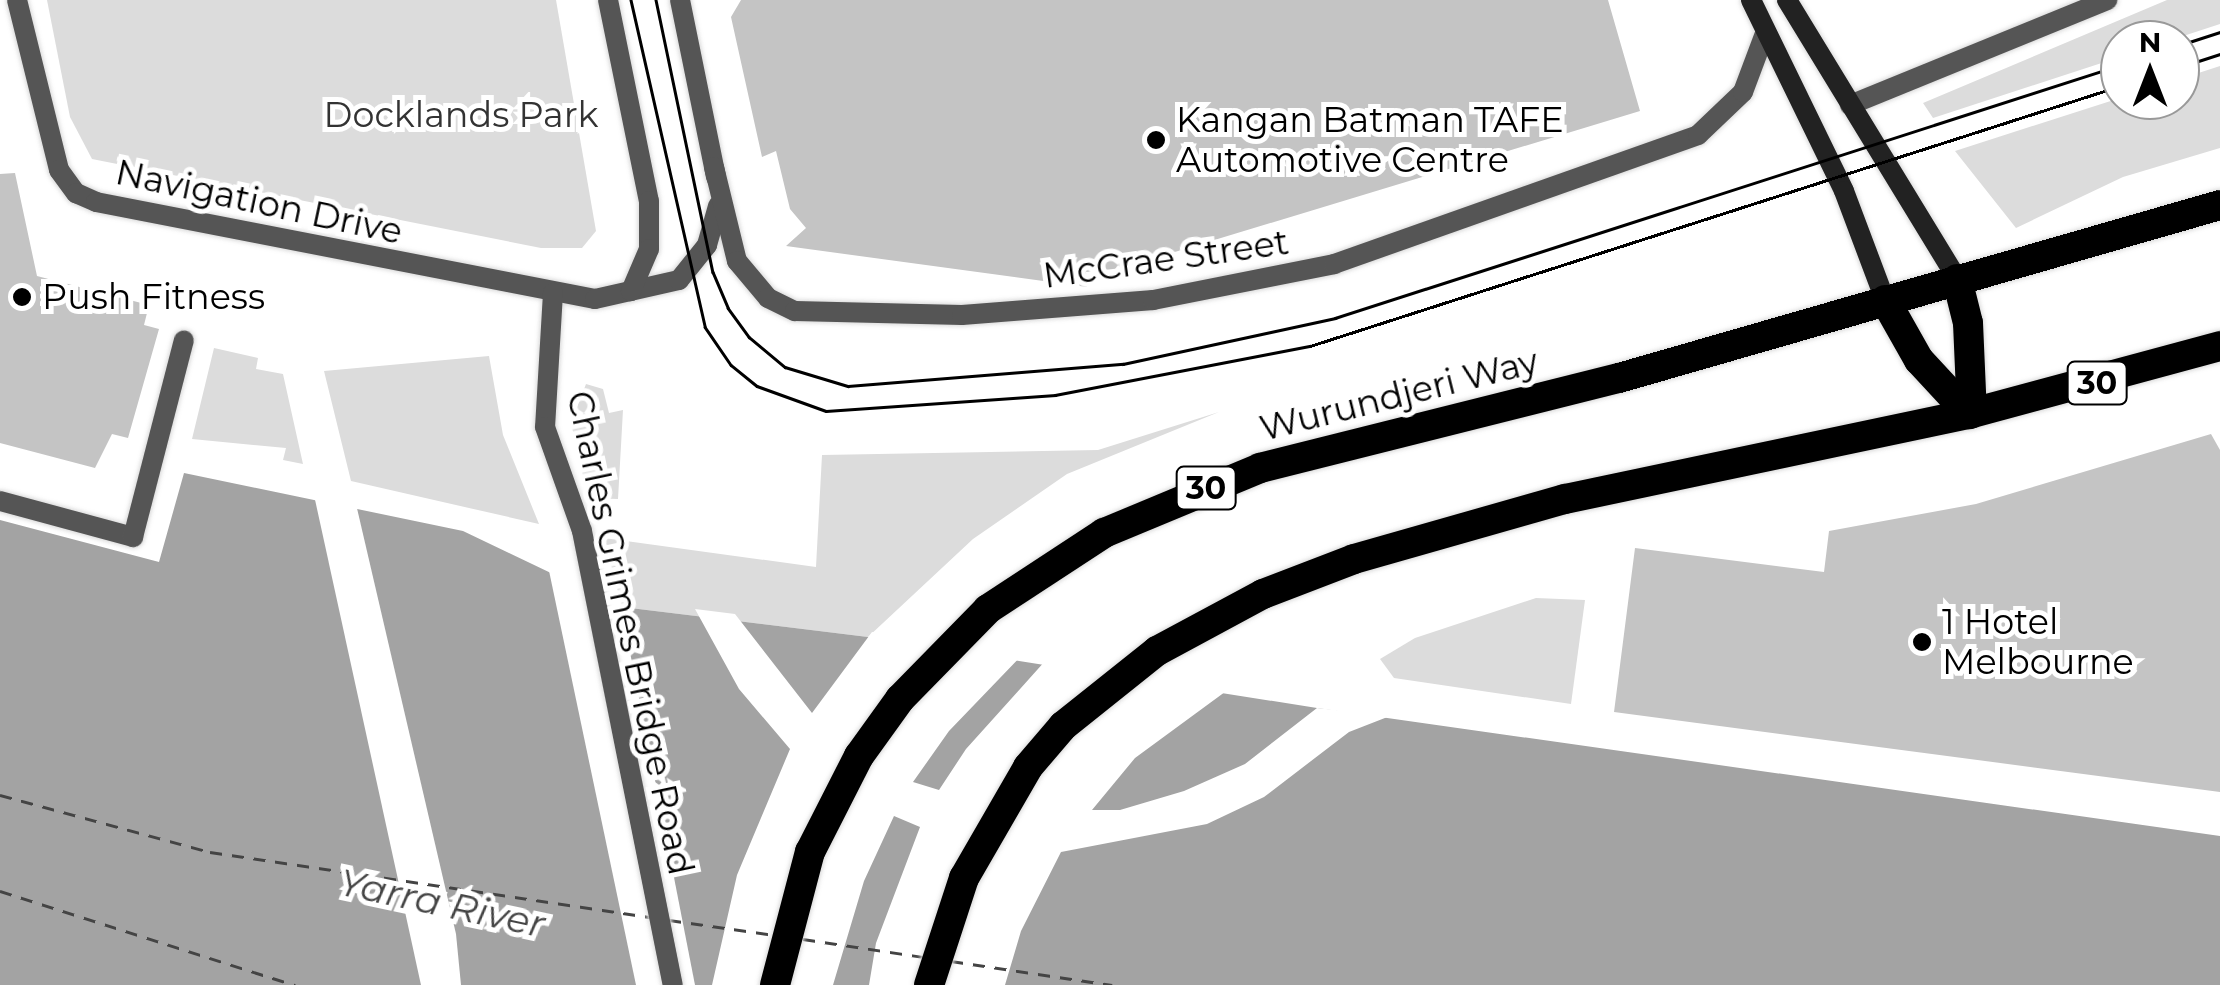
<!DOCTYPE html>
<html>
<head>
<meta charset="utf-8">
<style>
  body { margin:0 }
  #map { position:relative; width:2220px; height:985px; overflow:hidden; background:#fff; font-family:Montserrat,sans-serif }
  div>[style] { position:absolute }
  .green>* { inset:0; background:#dcdcdc }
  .water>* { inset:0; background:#a3a3a3 }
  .pier>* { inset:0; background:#fff }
  .ferry>* { height:2.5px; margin-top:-1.25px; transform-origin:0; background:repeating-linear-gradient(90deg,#444 0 12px,transparent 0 22px) }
  .building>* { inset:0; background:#c4c4c4 }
  .roads { filter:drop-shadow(0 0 2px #dbdbdb) drop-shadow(0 0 2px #dbdbdb) }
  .street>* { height:20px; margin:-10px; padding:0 10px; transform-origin:10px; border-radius:10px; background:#555 }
  .secondary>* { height:20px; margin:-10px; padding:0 10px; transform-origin:10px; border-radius:10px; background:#222 }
  .highway>* { height:30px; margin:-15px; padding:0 15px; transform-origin:15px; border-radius:15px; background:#000 }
  .tram>* { height:2.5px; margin:-1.25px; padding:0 1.25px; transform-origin:1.25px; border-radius:1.25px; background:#000 }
  .dots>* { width:28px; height:28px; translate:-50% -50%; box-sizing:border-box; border:5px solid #fff; border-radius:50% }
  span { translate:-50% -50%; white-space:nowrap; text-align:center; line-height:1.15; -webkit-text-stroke:10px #fff; paint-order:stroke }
  .shield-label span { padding:2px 8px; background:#fff; border:2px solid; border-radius:8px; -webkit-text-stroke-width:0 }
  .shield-label { font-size:32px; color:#000; font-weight:700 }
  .park-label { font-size:35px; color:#333 }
  .poi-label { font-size:35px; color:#000 }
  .left { translate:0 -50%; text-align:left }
  .street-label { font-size:35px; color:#000 }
  .water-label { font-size:38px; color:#444; font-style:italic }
  .north { position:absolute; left:2100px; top:20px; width:100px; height:100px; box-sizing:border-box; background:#fff; border:2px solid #999; border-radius:50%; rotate:0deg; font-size:28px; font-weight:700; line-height:40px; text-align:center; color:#000 }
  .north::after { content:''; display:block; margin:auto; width:35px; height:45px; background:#000; clip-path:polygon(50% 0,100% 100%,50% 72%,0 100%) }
</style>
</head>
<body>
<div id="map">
  <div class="green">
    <i style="clip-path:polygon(47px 0,556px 0,596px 231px,582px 248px,541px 248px,92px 159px,70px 117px)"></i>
    <i style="clip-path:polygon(2167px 0,2220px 0,2220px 24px,2171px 40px,2120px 40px,2120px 57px,1933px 118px,1923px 103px)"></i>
    <i style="clip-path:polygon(2220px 66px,2220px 148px,2123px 177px,2016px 228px,1955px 151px,2120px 98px,2180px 100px,2180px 79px)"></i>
    <i style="clip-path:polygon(214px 348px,258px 358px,256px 369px,283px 374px,303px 464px,283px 460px,286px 448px,192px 439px)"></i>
    <i style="clip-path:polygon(489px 356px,503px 435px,539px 524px,351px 481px,324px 371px)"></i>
    <i style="clip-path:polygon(586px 384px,603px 389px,609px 413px,623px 410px,618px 499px,588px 498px,571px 423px)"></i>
    <i style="clip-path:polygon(1219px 412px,1067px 474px,973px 539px,868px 637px,622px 607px,604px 538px,816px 567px,822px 455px,1098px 450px)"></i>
    <i style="clip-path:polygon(1536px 598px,1585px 600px,1571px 704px,1394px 678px,1380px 659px,1415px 638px)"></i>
  </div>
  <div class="water">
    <i style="clip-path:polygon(184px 473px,463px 531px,622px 607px,868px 637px,1317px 708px,2220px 836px,2220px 985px,0 985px,0 520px,159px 562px)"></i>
  </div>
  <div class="pier">
    <i style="clip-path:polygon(314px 495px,356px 504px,456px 934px,461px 985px,421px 985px)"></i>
    <i style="clip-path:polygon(548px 566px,620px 601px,695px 985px,636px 985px)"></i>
    <i style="clip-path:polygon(695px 609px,735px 614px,812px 713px,872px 632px,1021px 656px,949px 731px,913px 782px,939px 790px,966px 749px,1046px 660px,1229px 689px,1135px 758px,1092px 810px,1120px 810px,1184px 791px,1245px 764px,1317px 708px,1390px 716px,1349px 732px,1264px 797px,1207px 824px,1061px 852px,1021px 931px,1005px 985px,869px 985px,876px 943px,920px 827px,894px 816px,864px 881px,833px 985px,712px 985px,737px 875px,790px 749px,739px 689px)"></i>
  </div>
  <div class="ferry">
    <i style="left:0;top:795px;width:218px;rotate:15.2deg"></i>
    <i style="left:210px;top:852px;width:446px;rotate:8.4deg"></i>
    <i style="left:0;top:891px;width:310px;rotate:17.7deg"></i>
    <i style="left:669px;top:920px;width:107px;rotate:8.1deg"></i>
    <i style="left:803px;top:939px;width:121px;rotate:8.5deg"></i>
    <i style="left:951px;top:961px;width:163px;rotate:8.5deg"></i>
  </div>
  <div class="building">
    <i style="clip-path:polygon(741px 0,1608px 0,1640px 111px,1122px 268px,1086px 272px,1087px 287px,786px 246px,806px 228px,790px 209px,776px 151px,762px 157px,731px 17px)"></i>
    <i style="clip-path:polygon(15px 173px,37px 276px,149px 305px,144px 325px,159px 329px,128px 438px,112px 434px,95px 468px,0 443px,0 174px)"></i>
    <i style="clip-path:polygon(2211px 434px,2220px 450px,2220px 792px,1614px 712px,1635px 548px,1824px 572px,1829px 531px,1976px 504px)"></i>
  </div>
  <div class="roads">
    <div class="street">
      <i style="left:17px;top:0;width:175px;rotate:76.1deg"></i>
      <i style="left:59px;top:170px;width:29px;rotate:54deg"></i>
      <i style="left:76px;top:193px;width:22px;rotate:24deg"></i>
      <i style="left:96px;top:202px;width:508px;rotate:11deg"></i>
      <i style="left:595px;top:299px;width:86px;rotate:-12.7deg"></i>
      <i style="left:679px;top:280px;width:45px;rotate:-51.3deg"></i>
      <i style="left:707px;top:245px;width:41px;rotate:-74.2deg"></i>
      <i style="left:608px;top:0;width:205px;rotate:78.5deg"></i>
      <i style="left:649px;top:201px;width:48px;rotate:90deg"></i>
      <i style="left:649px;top:249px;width:46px;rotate:113.2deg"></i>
      <i style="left:680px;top:0;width:181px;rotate:78.5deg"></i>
      <i style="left:1850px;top:105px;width:278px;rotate:-22.2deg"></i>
      <i style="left:714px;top:167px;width:97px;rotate:76.3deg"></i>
      <i style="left:737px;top:261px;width:48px;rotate:50deg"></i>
      <i style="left:768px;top:298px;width:30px;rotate:26deg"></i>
      <i style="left:795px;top:311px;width:167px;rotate:1.4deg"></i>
      <i style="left:962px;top:315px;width:192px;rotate:-4.5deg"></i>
      <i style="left:1153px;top:300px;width:185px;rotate:-11.2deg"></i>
      <i style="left:1334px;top:264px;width:386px;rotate:-19.5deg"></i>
      <i style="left:1698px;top:135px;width:62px;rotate:-43.7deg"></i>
      <i style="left:1743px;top:92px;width:60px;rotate:-69.4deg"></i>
      <i style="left:553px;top:293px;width:134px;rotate:93.4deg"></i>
      <i style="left:545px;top:427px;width:110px;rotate:70.4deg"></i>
      <i style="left:582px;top:531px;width:463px;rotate:78.7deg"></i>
      <i style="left:0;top:501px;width:138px;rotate:15.1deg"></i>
      <i style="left:133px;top:537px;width:203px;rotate:-75.5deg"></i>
    </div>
    <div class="secondary">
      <i style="left:1751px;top:0;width:212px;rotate:64deg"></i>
      <i style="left:1844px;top:191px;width:116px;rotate:69.4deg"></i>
      <i style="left:1787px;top:0;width:327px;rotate:58.6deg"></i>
    </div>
    <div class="highway">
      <i style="left:1957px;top:279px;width:45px;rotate:76deg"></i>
      <i style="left:1968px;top:323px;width:90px;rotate:87.5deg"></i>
      <i style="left:1885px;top:300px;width:69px;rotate:60.5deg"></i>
      <i style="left:1919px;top:360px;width:74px;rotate:47.2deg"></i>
      <i style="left:775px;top:985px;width:138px;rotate:-75.3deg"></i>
      <i style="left:810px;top:852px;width:108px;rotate:-63deg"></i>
      <i style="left:859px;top:756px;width:70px;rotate:-54.3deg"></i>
      <i style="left:900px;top:699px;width:126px;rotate:-45.6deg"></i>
      <i style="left:988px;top:609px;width:139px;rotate:-33.2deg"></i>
      <i style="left:1104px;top:533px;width:169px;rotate:-22.6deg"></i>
      <i style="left:1260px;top:468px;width:370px;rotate:-14.1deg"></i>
      <i style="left:1619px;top:378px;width:625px;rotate:-16.06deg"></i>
      <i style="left:929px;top:985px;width:113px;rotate:-71.9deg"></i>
      <i style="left:964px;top:878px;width:128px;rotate:-60deg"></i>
      <i style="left:1028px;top:767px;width:54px;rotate:-49.5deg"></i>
      <i style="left:1063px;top:726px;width:120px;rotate:-38.6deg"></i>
      <i style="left:1157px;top:651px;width:120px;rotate:-28.3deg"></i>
      <i style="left:1263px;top:594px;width:97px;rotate:-21deg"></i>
      <i style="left:1354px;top:559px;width:219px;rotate:-15.9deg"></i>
      <i style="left:1565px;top:499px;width:416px;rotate:-11.9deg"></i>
      <i style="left:1972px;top:413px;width:257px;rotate:-15.1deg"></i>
    </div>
  </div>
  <div class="tram">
    <i style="left:631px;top:0;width:335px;rotate:77.2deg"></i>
    <i style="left:705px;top:327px;width:46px;rotate:55.6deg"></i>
    <i style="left:731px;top:365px;width:33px;rotate:39deg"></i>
    <i style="left:757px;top:386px;width:73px;rotate:19.9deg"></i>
    <i style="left:826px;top:411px;width:230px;rotate:-4deg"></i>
    <i style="left:1055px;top:395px;width:260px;rotate:-10.9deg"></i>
    <i style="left:1310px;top:346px;width:851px;rotate:-17.8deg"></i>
    <i style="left:656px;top:0;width:278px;rotate:78.2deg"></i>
    <i style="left:713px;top:272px;width:39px;rotate:67deg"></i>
    <i style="left:728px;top:308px;width:36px;rotate:54deg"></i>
    <i style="left:749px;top:337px;width:47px;rotate:39.8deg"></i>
    <i style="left:785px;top:367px;width:66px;rotate:16.8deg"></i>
    <i style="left:848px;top:386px;width:276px;rotate:-4.6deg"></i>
    <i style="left:1123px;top:364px;width:217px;rotate:-12.2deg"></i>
    <i style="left:1335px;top:318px;width:825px;rotate:-17.86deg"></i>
    <i style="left:2180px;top:45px;width:42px;rotate:-18deg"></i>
    <i style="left:2180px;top:67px;width:42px;rotate:-18deg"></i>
  </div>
  <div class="dots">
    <i style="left:1156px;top:140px;background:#000"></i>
    <i style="left:22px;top:297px;background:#000"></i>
    <i style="left:1922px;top:642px;background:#000"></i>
  </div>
  <div class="shield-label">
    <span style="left:2097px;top:383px">30</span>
    <span style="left:1206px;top:488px">30</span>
  </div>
  <div class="park-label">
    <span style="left:461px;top:115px">Docklands Park</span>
  </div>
  <div class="poi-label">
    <span class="left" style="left:1176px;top:140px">Kangan Batman TAFE<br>Automotive Centre</span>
    <span class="left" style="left:42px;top:297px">Push Fitness</span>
    <span class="left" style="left:1942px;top:642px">1 Hotel<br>Melbourne</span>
  </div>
  <div class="street-label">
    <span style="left:259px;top:202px;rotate:12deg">Navigation Drive</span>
    <span style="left:1166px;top:259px;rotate:-8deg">McCrae Street</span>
    <span style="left:1399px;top:395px;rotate:-14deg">Wurundjeri Way</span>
    <span style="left:630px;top:633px;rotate:78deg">Charles Grimes Bridge Road</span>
  </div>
  <div class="water-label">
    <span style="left:442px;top:903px;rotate:12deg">Yarra River</span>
  </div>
  <div class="north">N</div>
</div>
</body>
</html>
